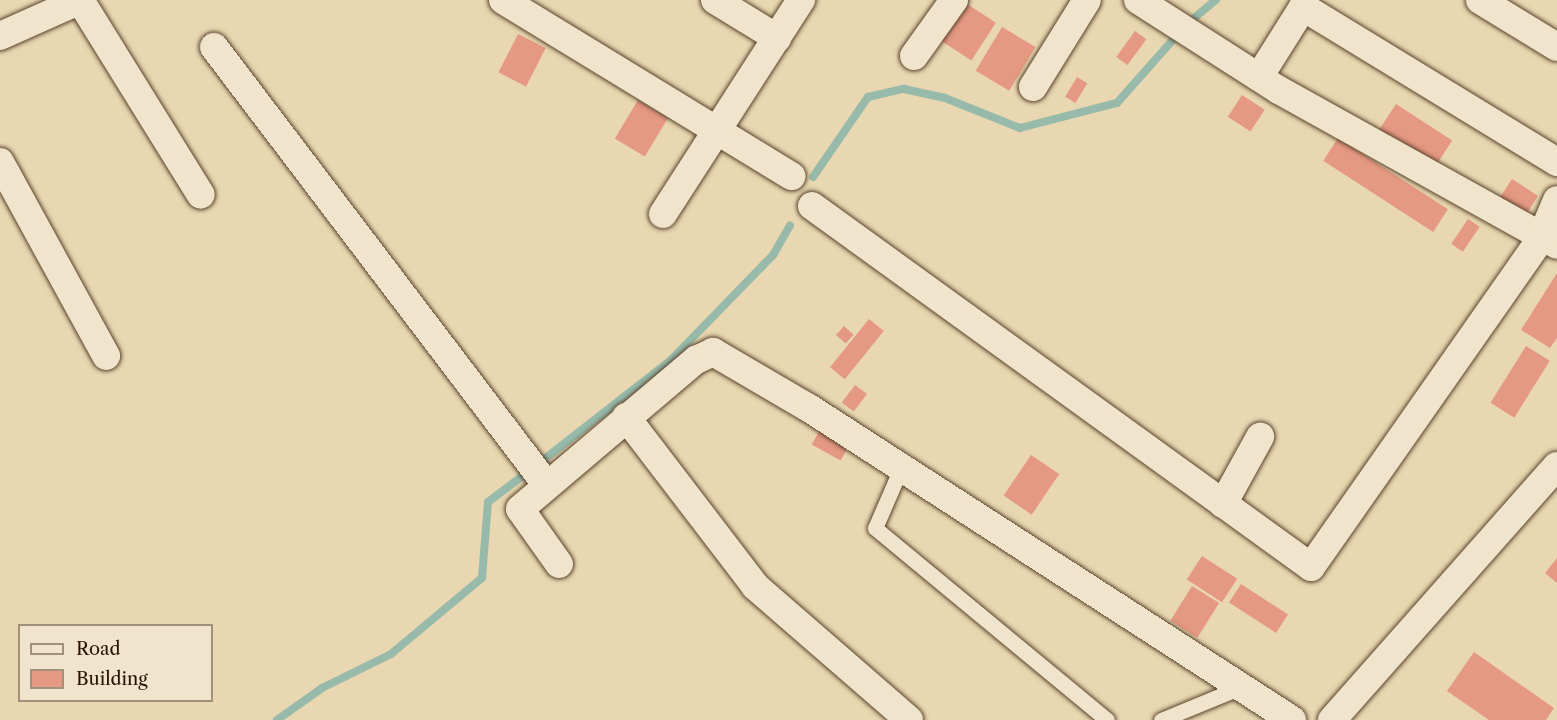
<!DOCTYPE html>
<html>
<head>
<meta charset="utf-8">
<style>
  body { margin:0 }
  #map { position:relative; width:1557px; height:720px; overflow:hidden; background:#e8d7b0; font-family:"Libre Caslon Text",serif }
  div>[style] { position:absolute }
  .stream>* { height:8px; margin:-4px; padding:0 4px; transform-origin:4px; border-radius:4px; background:#97baab }
  .building>* { inset:0; background:#e59882; transform-origin:0 0 }
  .roads { filter:drop-shadow(0 0 2px #5a432d) drop-shadow(0 0 2px #5a432d) }
  .lane>* { height:15px; margin:-7.5px; padding:0 7.5px; transform-origin:7.5px; border-radius:7.5px; background:#f0e5cc }
  .street>* { height:28px; margin:-14px; padding:0 14px; transform-origin:14px; border-radius:14px; background:#f0e5cc }
  span { translate:-50% -50%; white-space:nowrap; text-align:center; line-height:1.15; -webkit-text-stroke:4.5px #f0e5cc; paint-order:stroke }
  .legend { position:absolute; left:18px; top:624px; width:195px; height:78px; box-sizing:border-box; background:#f0e5cc; border:2px solid #a1917b; margin:0; padding:8px 10px; list-style:none; font-size:18px; color:#2a1201 }
  .legend li { display:flex; align-items:center; gap:12px; height:30px }
  .legend b { width:30px; border:2px solid #a1917b }
</style>
</head>
<body>
<div id="map">
  <div class="stream">
    <i style="left:1187px;top:24px;width:38px;rotate:-40deg"></i>
    <i style="left:813px;top:177px;width:97px;rotate:-55.5deg"></i>
    <i style="left:868px;top:97px;width:37px;rotate:-13deg"></i>
    <i style="left:904px;top:89px;width:42px;rotate:12.4deg"></i>
    <i style="left:945px;top:98px;width:81px;rotate:21.8deg"></i>
    <i style="left:1020px;top:128px;width:100px;rotate:-14.5deg"></i>
    <i style="left:1117px;top:103px;width:94px;rotate:-48.5deg"></i>
    <i style="left:538px;top:464px;width:167px;rotate:-38deg"></i>
    <i style="left:670px;top:361px;width:148px;rotate:-45.8deg"></i>
    <i style="left:773px;top:255px;width:34px;rotate:-60deg"></i>
    <i style="left:277px;top:720px;width:55px;rotate:-35.4deg"></i>
    <i style="left:322px;top:688px;width:77px;rotate:-26.2deg"></i>
    <i style="left:391px;top:654px;width:119px;rotate:-39.9deg"></i>
    <i style="left:482px;top:578px;width:76px;rotate:-85.5deg"></i>
    <i style="left:488px;top:502px;width:51px;rotate:-37.1deg"></i>
  </div>
  <div class="building">
    <i style="left:964px;top:2px;width:38px;height:45px;rotate:33deg"></i>
    <i style="left:1002px;top:27px;width:39px;height:51px;rotate:31deg"></i>
    <i style="left:1135px;top:31px;width:14px;height:32px;rotate:36deg"></i>
    <i style="left:518px;top:34px;width:31px;height:43px;rotate:27deg"></i>
    <i style="left:1077px;top:77px;width:12px;height:23px;rotate:31deg"></i>
    <i style="left:1242px;top:95px;width:27px;height:26px;rotate:33deg"></i>
    <i style="left:638px;top:100px;width:35px;height:45px;rotate:31deg"></i>
    <i style="left:1396px;top:104px;width:67px;height:40px;rotate:33deg"></i>
    <i style="left:1338px;top:138px;width:131px;height:27px;rotate:33deg"></i>
    <i style="left:1512px;top:179px;width:31px;height:33px;rotate:33deg"></i>
    <i style="left:1468px;top:219px;width:14px;height:30px;rotate:34deg"></i>
    <i style="clip-path:polygon(1557px 273px,1557px 338px,1550px 348px,1521px 330px)"></i>
    <i style="left:869px;top:319px;width:19px;height:62px;rotate:39deg"></i>
    <i style="left:844px;top:326px;width:13px;height:12px;rotate:42deg"></i>
    <i style="left:1526px;top:346px;width:28px;height:67px;rotate:32deg"></i>
    <i style="left:855px;top:385px;width:15px;height:22px;rotate:37deg"></i>
    <i style="left:821px;top:428px;width:33px;height:19px;rotate:29deg"></i>
    <i style="left:1031px;top:455px;width:34px;height:49px;rotate:34deg"></i>
    <i style="left:1202px;top:556px;width:42px;height:28px;rotate:33deg"></i>
    <i style="clip-path:polygon(1557px 558px,1557px 583px,1545px 573px)"></i>
    <i style="left:1241px;top:584px;width:56px;height:22px;rotate:33deg"></i>
    <i style="left:1192px;top:586px;width:32px;height:41px;rotate:32deg"></i>
    <i style="clip-path:polygon(1474px 652px,1554px 708px,1546px 720px,1489px 720px,1447px 691px)"></i>
  </div>
  <div class="roads">
    <div class="lane">
      <i style="left:901px;top:468px;width:65px;rotate:113.4deg"></i>
      <i style="left:875px;top:528px;width:301px;rotate:39.6deg"></i>
      <i style="left:1161px;top:720px;width:87px;rotate:-22.4deg"></i>
    </div>
    <div class="street">
      <i style="left:80px;top:0;width:229px;rotate:58.2deg"></i>
      <i style="left:503px;top:0;width:338px;rotate:31.4deg"></i>
      <i style="left:715px;top:0;width:73px;rotate:31.5deg"></i>
      <i style="left:1138px;top:0;width:167px;rotate:32.6deg"></i>
      <i style="left:1279px;top:90px;width:318px;rotate:29.1deg"></i>
      <i style="left:1480px;top:0;width:90px;rotate:31.4deg"></i>
      <i style="left:0;top:36px;width:89px;rotate:-24deg"></i>
      <i style="left:214px;top:47px;width:549px;rotate:52.78deg"></i>
      <i style="left:914px;top:56px;width:69px;rotate:-54.5deg"></i>
      <i style="left:1259px;top:77px;width:83px;rotate:-57.8deg"></i>
      <i style="left:1303px;top:7px;width:298px;rotate:31.4deg"></i>
      <i style="left:1033px;top:87px;width:102px;rotate:-58.2deg"></i>
      <i style="left:0;top:162px;width:221px;rotate:61.3deg"></i>
      <i style="left:812px;top:206px;width:616px;rotate:35.88deg"></i>
      <i style="left:1311px;top:567px;width:401px;rotate:-55deg"></i>
      <i style="left:1541px;top:238px;width:41px;rotate:-67.2deg"></i>
      <i style="left:663px;top:214px;width:255px;rotate:-57.2deg"></i>
      <i style="left:626px;top:417px;width:213px;rotate:52.6deg"></i>
      <i style="left:755px;top:586px;width:204px;rotate:41deg"></i>
      <i style="left:1223px;top:504px;width:77px;rotate:-61.1deg"></i>
      <i style="left:559px;top:564px;width:67px;rotate:-125.3deg"></i>
      <i style="left:520px;top:509px;width:231px;rotate:-40.3deg"></i>
      <i style="left:696px;top:360px;width:19px;rotate:-25deg"></i>
      <i style="left:713px;top:352px;width:111px;rotate:30.3deg"></i>
      <i style="left:809px;top:408px;width:575px;rotate:32.86deg"></i>
      <i style="left:1332px;top:720px;width:339px;rotate:-48.5deg"></i>
    </div>
  </div>
  <ul class="legend">
  <li><b style="height:8px;background:#f0e5cc"></b>Road</li>
  <li><b style="height:16px;background:#e59882"></b>Building</li>
  </ul>
</div>
</body>
</html>
